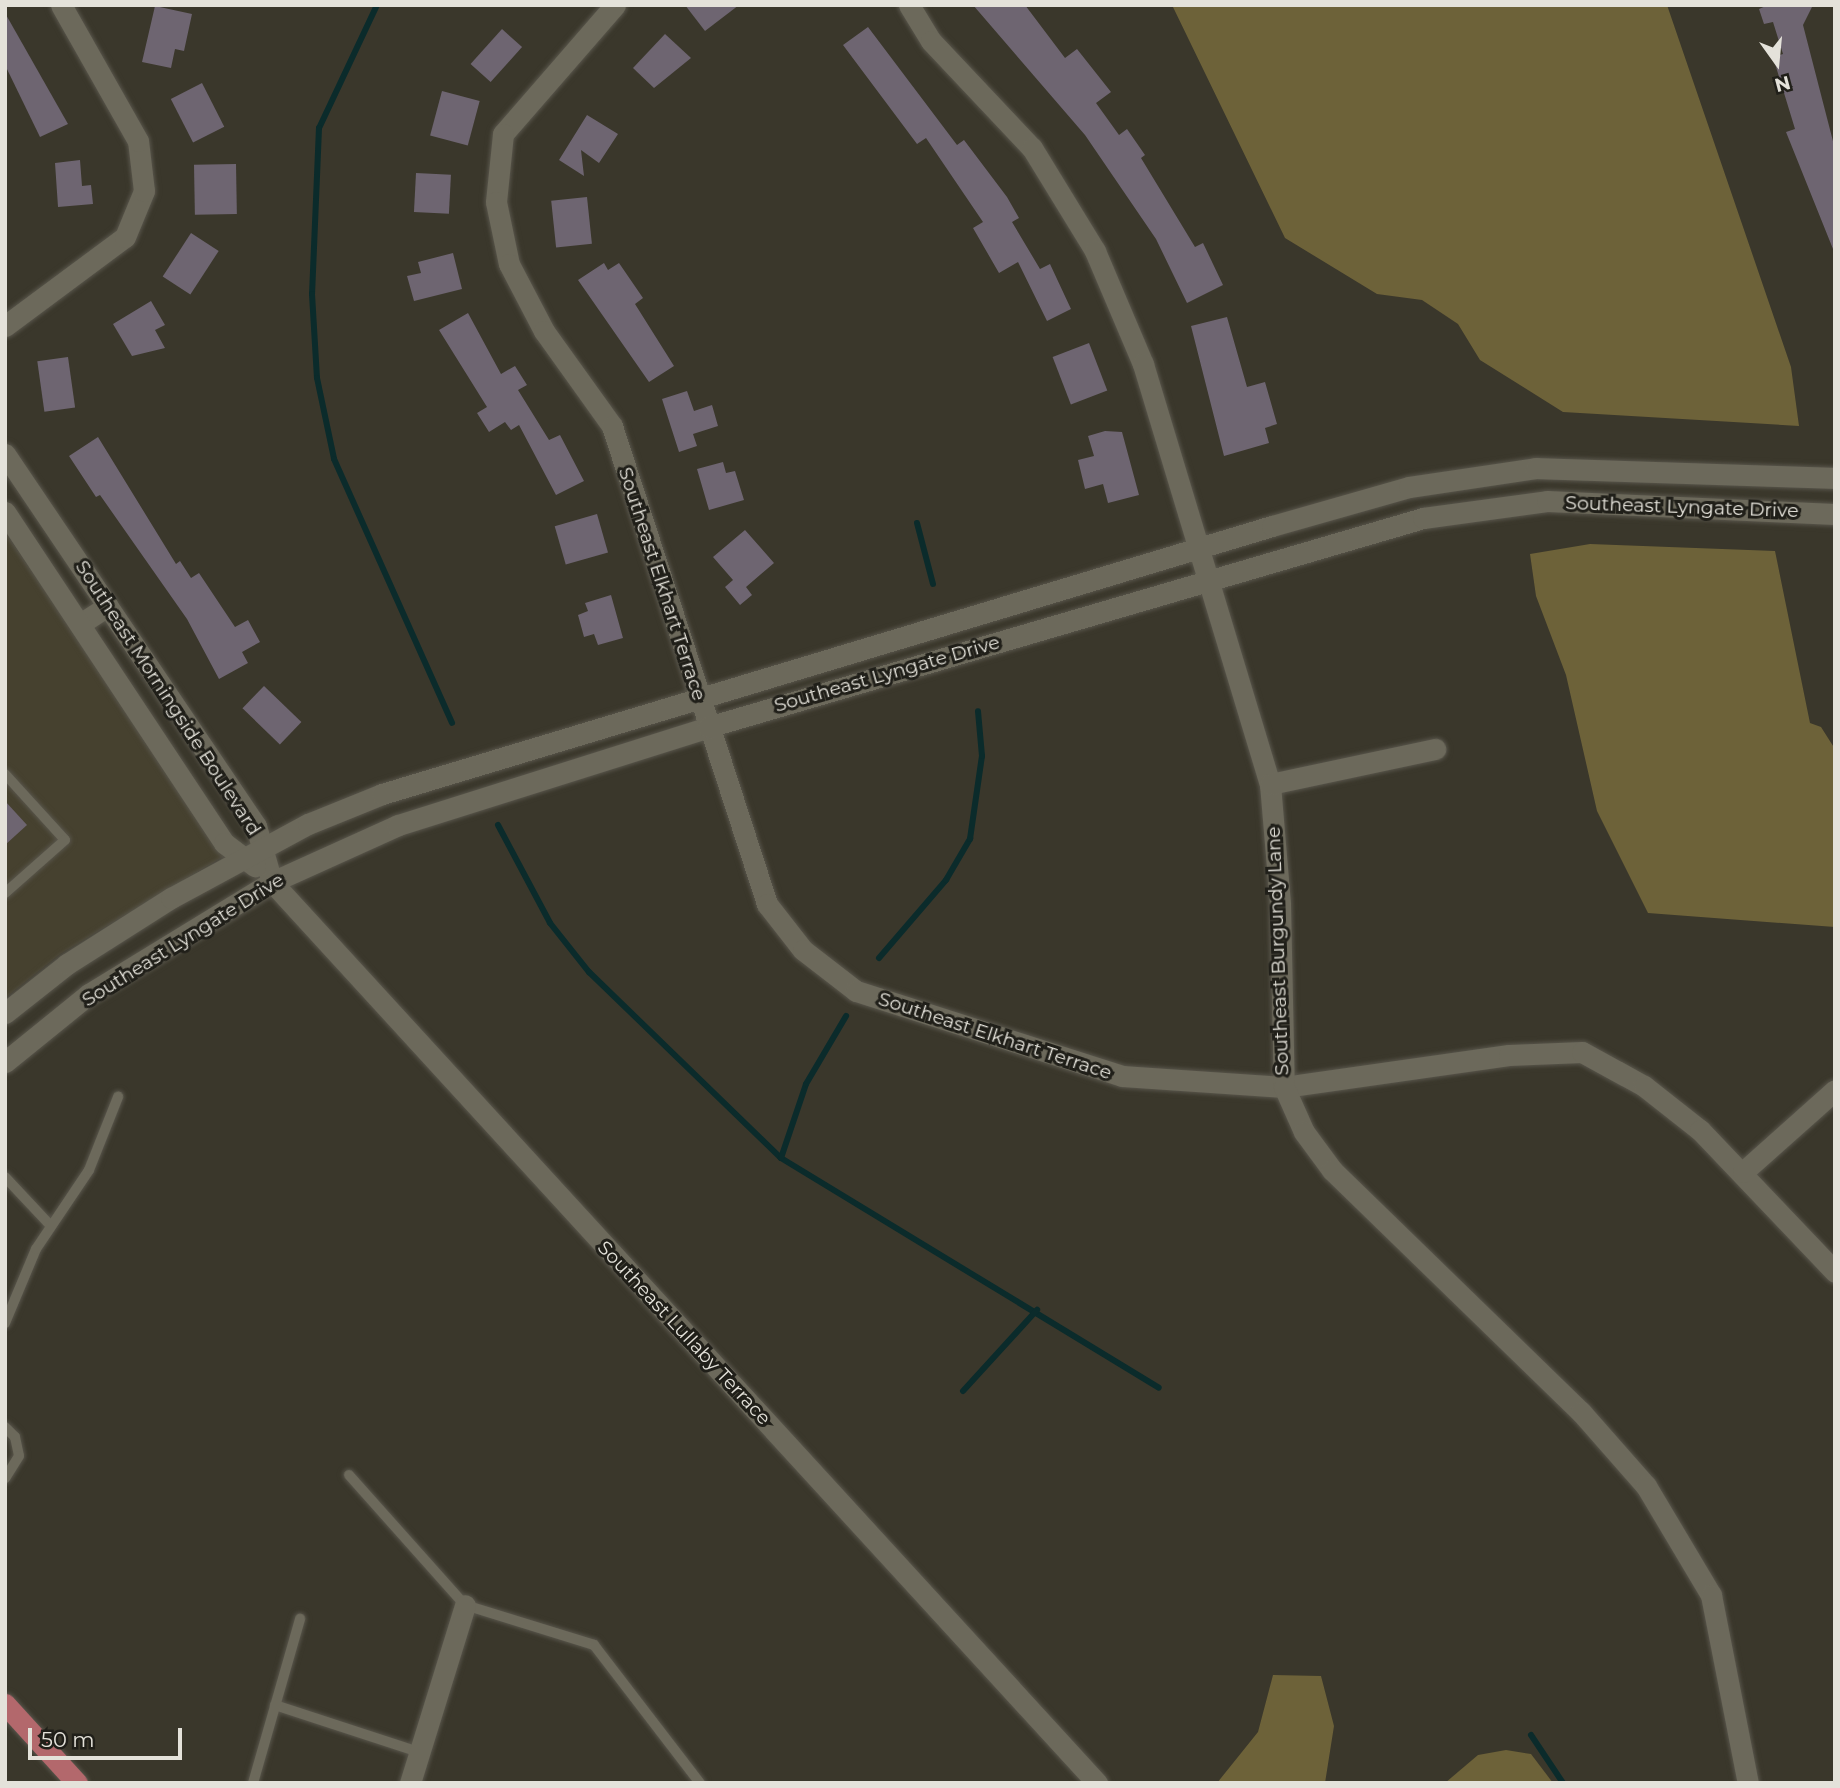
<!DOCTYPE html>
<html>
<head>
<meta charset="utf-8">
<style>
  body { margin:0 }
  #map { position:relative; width:1840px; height:1788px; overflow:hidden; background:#3a372b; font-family:Montserrat,sans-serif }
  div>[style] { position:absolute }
  .built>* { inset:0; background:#46412f }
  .green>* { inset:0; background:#6d6239 }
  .stream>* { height:6px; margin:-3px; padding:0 3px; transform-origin:3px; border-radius:3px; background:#0b2b2b }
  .building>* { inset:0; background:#6e6571; transform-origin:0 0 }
  .roads { filter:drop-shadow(0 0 2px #58554b) drop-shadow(0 0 2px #58554b) }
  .lane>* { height:10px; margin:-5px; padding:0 5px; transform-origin:5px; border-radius:5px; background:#6c695b }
  .street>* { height:21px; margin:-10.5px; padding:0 10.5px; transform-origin:10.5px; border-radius:10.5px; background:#6c695b }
  .secondary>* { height:21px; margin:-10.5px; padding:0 10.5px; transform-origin:10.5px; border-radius:10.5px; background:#6c695b }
  .primary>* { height:21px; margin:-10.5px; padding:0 10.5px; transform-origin:10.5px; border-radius:10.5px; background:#b3686c }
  span { translate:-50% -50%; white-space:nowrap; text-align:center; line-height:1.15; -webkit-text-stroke:6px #201f19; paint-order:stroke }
  .street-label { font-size:19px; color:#e4e2da }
  .frame { position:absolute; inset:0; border:7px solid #e4e2da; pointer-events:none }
  .north { position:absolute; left:1742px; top:28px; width:70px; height:70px; -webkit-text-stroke:5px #201f19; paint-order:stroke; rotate:165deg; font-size:19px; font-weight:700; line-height:28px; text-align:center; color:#e4e2da }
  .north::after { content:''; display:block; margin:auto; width:24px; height:32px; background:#e4e2da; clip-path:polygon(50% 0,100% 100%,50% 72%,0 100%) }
  .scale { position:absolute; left:28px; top:1728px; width:154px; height:32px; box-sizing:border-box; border:4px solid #e4e2da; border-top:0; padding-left:9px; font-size:21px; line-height:24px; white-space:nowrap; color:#e4e2da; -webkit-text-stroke:5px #201f19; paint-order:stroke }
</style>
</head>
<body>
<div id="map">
  <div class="built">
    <i style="clip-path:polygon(5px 532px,224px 856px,60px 954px,5px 998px)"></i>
  </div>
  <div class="green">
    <i style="clip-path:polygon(1172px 5px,1667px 5px,1791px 367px,1799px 426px,1563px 412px,1480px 360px,1458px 324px,1422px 300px,1377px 294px,1285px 238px)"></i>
    <i style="clip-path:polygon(1590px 544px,1775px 551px,1810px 723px,1821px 727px,1835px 749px,1835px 927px,1648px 913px,1597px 811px,1566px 675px,1536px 596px,1530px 554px)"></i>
    <i style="clip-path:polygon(1273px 1675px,1321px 1676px,1334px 1726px,1325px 1783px,1217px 1783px,1258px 1732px)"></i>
    <i style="clip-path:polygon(1506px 1750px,1531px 1754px,1553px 1783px,1445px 1783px,1478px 1755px)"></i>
  </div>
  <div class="stream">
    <i style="left:377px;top:5px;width:136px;rotate:115.2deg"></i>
    <i style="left:319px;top:128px;width:166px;rotate:92.4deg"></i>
    <i style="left:312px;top:294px;width:84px;rotate:86.6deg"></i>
    <i style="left:317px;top:378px;width:83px;rotate:78.1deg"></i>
    <i style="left:334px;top:459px;width:289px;rotate:65.9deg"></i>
    <i style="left:917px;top:523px;width:63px;rotate:75.3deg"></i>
    <i style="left:498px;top:825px;width:111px;rotate:62deg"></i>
    <i style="left:550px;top:923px;width:63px;rotate:51.5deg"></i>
    <i style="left:589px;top:972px;width:267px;rotate:44.1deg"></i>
    <i style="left:781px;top:1158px;width:442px;rotate:31.3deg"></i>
    <i style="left:879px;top:958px;width:103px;rotate:-49.3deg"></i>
    <i style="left:946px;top:880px;width:48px;rotate:-59.7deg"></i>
    <i style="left:970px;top:839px;width:84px;rotate:-81.8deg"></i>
    <i style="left:982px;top:756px;width:45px;rotate:-95.1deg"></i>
    <i style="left:781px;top:1158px;width:78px;rotate:-71.3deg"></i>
    <i style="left:806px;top:1084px;width:79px;rotate:-59.5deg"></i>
    <i style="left:963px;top:1391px;width:110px;rotate:-47.6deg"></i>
    <i style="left:1531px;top:1735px;width:58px;rotate:56.3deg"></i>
  </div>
  <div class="building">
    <i style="clip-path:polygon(685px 5px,739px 5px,705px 31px)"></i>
    <i style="clip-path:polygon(973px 5px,1025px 5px,1065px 58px,1077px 49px,1111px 92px,1096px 103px,1119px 135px,1127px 129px,1145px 155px,1141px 158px,1195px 247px,1203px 243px,1223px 285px,1187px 303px,1156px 239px,1085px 135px)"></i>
    <i style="clip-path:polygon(1768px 5px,1813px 5px,1803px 25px,1835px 149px,1835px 254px,1786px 132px,1795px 129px,1773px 57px,1783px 54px,1773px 22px,1764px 24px,1759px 9px)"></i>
    <i style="clip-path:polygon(155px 6px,192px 14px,184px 51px,175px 49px,171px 68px,142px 62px)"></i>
    <i style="clip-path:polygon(5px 13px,68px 124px,40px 137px,5px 65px)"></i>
    <i style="clip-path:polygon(868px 27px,957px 145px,964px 140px,1007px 197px,1019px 218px,1012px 222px,1040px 269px,1050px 264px,1071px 309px,1047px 321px,1018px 262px,999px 273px,973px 228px,983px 222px,926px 138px,917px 144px,843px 45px)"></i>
    <i style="left:502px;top:29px;width:27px;height:47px;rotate:42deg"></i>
    <i style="clip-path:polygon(665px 34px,691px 58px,654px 88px,633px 68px)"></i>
    <i style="left:202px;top:83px;width:49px;height:35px;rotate:63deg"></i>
    <i style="left:442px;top:91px;width:39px;height:46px;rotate:15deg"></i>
    <i style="clip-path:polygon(587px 115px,618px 134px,599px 163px,581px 150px,584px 176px,559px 160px)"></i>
    <i style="clip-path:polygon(80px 160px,82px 186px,91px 185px,93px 204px,58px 207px,55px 163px)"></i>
    <i style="left:236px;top:164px;width:50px;height:42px;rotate:89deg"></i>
    <i style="left:416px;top:173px;width:35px;height:39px;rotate:3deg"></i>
    <i style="left:587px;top:197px;width:47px;height:36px;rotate:84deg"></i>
    <i style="left:191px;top:233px;width:33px;height:52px;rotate:33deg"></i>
    <i style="clip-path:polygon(453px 253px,462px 289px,414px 301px,407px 276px,421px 273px,418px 262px)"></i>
    <i style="clip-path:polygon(604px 263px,608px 270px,619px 263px,643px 298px,635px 304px,674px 366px,649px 382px,578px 280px)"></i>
    <i style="clip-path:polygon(151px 301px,165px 325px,155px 330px,165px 348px,132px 356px,113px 324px)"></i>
    <i style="clip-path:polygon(468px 313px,501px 374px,515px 366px,527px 385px,518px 390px,549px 440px,560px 435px,584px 481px,556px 495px,519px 425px,511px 430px,505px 422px,489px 432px,477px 413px,487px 407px,439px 330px)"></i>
    <i style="clip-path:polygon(1227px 317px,1247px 387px,1265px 382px,1277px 424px,1265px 428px,1269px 443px,1224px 456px,1191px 326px)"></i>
    <i style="left:1089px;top:343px;width:51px;height:39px;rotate:69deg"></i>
    <i style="left:68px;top:357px;width:51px;height:31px;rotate:82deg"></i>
    <i style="clip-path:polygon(687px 391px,694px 411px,712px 405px,718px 426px,693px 434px,697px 446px,679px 452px,662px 399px)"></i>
    <i style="clip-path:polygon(1105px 431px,1122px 432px,1139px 495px,1108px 503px,1103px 484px,1085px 489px,1078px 460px,1094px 456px,1088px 436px)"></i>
    <i style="clip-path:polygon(98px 437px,176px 564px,180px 561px,191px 578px,199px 573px,235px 627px,248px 620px,260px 642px,242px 652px,248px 663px,219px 679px,187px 619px,100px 495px,96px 497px,69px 456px)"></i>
    <i style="clip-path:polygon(723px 462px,726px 473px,735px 471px,744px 500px,709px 510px,697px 469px)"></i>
    <i style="left:597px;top:514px;width:40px;height:44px;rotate:74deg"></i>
    <i style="clip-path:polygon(745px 530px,774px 563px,746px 587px,752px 595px,740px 605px,725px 587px,733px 580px,713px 557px)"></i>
    <i style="clip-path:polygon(611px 595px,623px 638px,598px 645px,594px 634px,584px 637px,578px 615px,588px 611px,585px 603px)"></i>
    <i style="left:264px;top:686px;width:52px;height:31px;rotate:44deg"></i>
    <i style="clip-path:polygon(5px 801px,27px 825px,5px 845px)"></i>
  </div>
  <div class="roads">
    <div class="lane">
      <i style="left:5px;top:774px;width:89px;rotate:47.7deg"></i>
      <i style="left:65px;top:840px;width:80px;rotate:138.5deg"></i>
      <i style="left:5px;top:1177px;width:67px;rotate:46.8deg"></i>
      <i style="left:5px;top:1323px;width:80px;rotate:-67.3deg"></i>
      <i style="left:36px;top:1249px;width:95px;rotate:-56.1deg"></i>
      <i style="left:89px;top:1170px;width:79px;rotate:-68.3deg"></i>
      <i style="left:5px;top:1427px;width:14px;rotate:45deg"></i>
      <i style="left:15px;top:1437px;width:19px;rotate:78deg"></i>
      <i style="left:19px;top:1456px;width:26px;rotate:122deg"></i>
      <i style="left:349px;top:1475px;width:174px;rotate:48.3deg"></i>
      <i style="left:465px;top:1605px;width:135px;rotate:17.2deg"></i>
      <i style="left:594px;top:1645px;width:174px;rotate:52.5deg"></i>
      <i style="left:275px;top:1705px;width:151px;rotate:18.1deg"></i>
      <i style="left:253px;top:1783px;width:171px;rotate:-74deg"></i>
    </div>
    <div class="street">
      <i style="left:615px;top:5px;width:171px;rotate:131deg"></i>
      <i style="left:503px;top:134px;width:68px;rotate:95.9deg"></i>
      <i style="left:496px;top:202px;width:63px;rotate:78.2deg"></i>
      <i style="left:509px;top:264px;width:76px;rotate:62.4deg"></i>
      <i style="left:544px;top:331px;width:117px;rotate:54.4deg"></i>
      <i style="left:612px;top:426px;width:503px;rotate:72.03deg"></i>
      <i style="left:767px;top:904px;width:58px;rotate:52deg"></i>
      <i style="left:803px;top:950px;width:67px;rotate:37.7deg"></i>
      <i style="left:856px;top:991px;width:279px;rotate:17.7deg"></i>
      <i style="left:1122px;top:1076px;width:162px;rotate:3.9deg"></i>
      <i style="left:1284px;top:1087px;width:227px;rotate:-8.1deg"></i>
      <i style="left:1509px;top:1055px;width:73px;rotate:-2.4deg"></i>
      <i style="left:1582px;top:1052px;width:71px;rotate:28.7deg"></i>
      <i style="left:1644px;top:1086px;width:71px;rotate:38.2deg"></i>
      <i style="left:1700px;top:1130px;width:196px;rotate:46.4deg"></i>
      <i style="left:909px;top:5px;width:42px;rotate:58.6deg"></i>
      <i style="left:931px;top:41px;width:147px;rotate:46.7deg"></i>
      <i style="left:1032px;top:148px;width:121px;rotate:58.5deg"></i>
      <i style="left:1095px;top:251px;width:123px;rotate:67deg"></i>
      <i style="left:1143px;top:364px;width:439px;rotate:73.2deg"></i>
      <i style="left:1270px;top:784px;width:119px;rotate:85.2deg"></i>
      <i style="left:1280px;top:903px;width:184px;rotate:88.8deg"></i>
      <i style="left:1284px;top:1087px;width:49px;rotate:66deg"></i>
      <i style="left:1304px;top:1132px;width:47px;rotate:53.6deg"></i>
      <i style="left:1332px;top:1170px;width:347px;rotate:44.2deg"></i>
      <i style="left:1581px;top:1412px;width:98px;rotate:48.7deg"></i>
      <i style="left:1646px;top:1486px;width:127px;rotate:59.2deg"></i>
      <i style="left:1711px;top:1595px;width:192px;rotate:78.9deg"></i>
      <i style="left:5px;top:326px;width:149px;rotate:-36.6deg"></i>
      <i style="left:125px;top:237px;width:50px;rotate:-67.6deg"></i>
      <i style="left:144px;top:191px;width:50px;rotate:-96.8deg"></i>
      <i style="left:138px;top:141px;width:156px;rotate:-119.5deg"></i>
      <i style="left:80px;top:624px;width:33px;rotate:-33deg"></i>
      <i style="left:1270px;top:784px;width:169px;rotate:-12deg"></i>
      <i style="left:272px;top:882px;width:1222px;rotate:47.52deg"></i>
      <i style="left:1743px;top:1172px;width:123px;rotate:-41.7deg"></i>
      <i style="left:410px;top:1783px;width:186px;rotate:-72.8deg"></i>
    </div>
    <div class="secondary">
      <i style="left:5px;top:454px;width:449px;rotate:56deg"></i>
      <i style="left:256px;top:826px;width:58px;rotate:74.1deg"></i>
      <i style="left:5px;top:512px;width:397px;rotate:56.5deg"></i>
      <i style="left:224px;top:843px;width:39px;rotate:37deg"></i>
      <i style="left:5px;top:1013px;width:79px;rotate:-38.3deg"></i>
      <i style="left:67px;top:964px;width:123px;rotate:-32.4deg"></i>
      <i style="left:171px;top:898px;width:156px;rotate:-28.4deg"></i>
      <i style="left:308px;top:824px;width:80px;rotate:-22.1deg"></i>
      <i style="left:382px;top:794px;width:929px;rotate:-16.76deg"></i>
      <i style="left:1272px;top:526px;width:142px;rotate:-15.9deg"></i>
      <i style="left:1409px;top:487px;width:128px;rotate:-8.5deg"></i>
      <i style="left:1536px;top:468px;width:299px;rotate:1.9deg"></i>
      <i style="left:5px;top:1062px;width:108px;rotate:-39deg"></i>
      <i style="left:89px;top:994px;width:215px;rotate:-31.5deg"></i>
      <i style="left:272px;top:882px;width:138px;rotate:-24.3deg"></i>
      <i style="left:398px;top:825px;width:325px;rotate:-17.5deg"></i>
      <i style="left:708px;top:727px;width:745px;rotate:-16.29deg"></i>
      <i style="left:1423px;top:518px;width:125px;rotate:-7.8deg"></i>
      <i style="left:1547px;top:501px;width:288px;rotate:2.6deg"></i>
    </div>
    <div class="primary">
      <i style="left:5px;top:1704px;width:107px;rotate:47.7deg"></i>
    </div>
  </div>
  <div class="street-label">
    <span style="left:1682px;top:507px;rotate:2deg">Southeast Lyngate Drive</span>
    <span style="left:662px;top:584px;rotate:72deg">Southeast Elkhart Terrace</span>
    <span style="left:887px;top:674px;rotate:-16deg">Southeast Lyngate Drive</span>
    <span style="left:168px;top:698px;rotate:57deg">Southeast Morningside Boulevard</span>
    <span style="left:183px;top:940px;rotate:-32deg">Southeast Lyngate Drive</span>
    <span style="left:1278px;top:951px;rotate:-92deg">Southeast Burgundy Lane</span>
    <span style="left:995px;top:1036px;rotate:18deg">Southeast Elkhart Terrace</span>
    <span style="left:684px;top:1333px;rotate:47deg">Southeast Lullaby Terrace</span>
  </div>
  <div class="frame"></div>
  <div class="north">N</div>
  <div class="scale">50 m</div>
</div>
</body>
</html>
